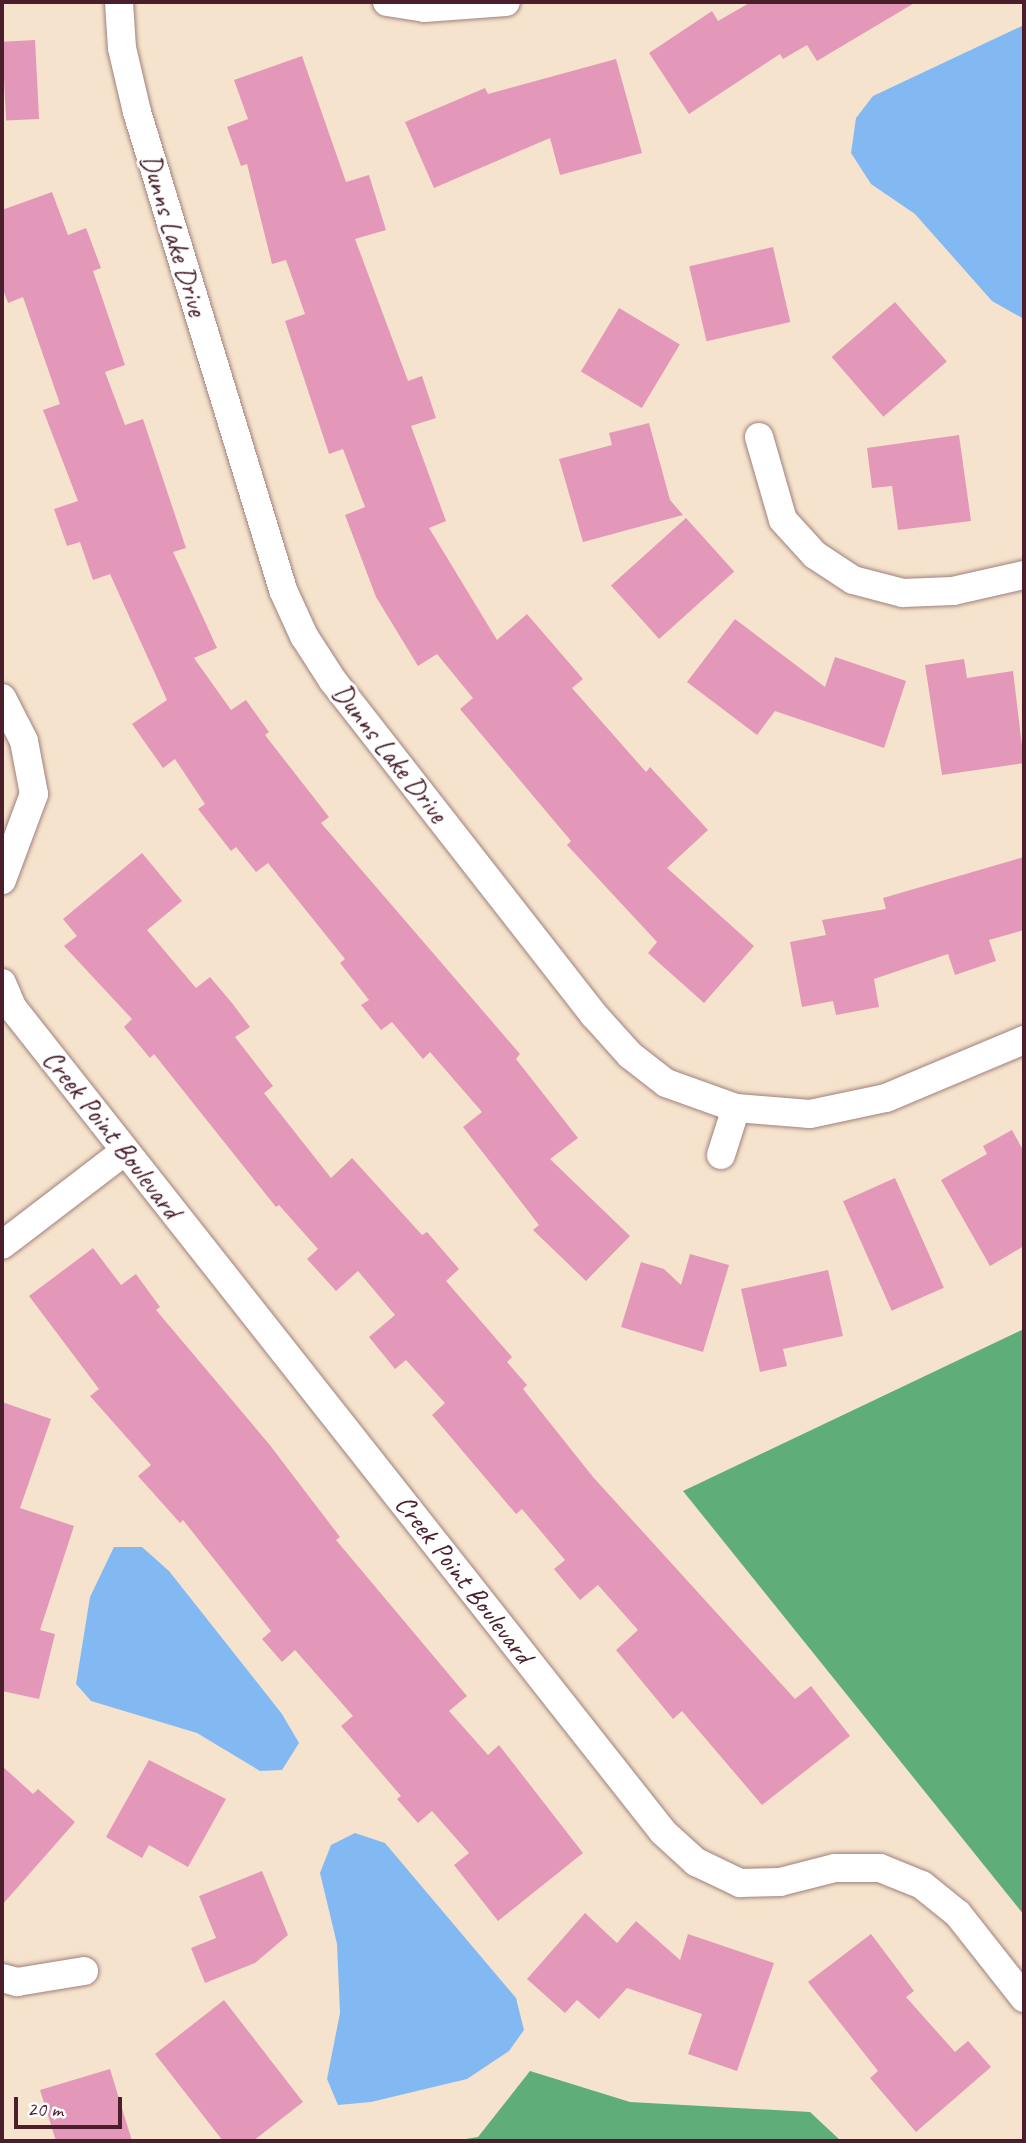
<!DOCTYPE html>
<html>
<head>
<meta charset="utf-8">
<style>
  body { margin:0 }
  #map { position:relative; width:1026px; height:2143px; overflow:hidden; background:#f6e3cd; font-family:Caveat,sans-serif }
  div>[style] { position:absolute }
  .forest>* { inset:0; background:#5fad78 }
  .water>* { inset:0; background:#83b9f2 }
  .building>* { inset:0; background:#e498b9; transform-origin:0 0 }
  .roads { filter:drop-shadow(0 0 2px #a0817c) drop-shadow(0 0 2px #a0817c) }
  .minor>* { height:28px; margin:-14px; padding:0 14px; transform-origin:14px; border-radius:14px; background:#fff }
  span { translate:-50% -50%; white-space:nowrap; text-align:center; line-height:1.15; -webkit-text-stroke:6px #fff; paint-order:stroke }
  .street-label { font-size:28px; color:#4a1f2b }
  .frame { position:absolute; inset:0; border:4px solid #4a1f2b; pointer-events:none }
  .scale { position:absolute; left:14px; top:2097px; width:108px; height:32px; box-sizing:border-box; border:4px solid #4a1f2b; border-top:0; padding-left:9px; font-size:21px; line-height:24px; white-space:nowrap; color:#4a1f2b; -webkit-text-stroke:5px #fff; paint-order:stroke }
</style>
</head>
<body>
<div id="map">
  <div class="forest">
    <i style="clip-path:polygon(1024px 1329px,1024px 1915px,683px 1491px)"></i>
    <i style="clip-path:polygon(530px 2071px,630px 2102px,810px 2112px,841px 2141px,454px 2141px,478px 2137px)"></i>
  </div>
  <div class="water">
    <i style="clip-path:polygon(1024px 25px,1024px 319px,992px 301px,915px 214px,871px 184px,851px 153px,856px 118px,873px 96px)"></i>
    <i style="clip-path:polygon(114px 1547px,142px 1547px,169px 1571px,282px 1714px,299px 1743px,282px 1770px,260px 1771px,197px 1733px,91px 1701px,76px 1684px,90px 1597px)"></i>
    <i style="clip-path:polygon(355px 1833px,385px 1843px,516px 1998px,524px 2030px,509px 2051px,467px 2079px,371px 2102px,338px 2105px,327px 2079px,340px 2013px,337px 1944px,320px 1873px,331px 1845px)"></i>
  </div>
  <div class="building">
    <i style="clip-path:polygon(751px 2px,916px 2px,817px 61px,807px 45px,783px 59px,780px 54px,689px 114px,649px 53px,712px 11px,718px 21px)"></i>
    <i style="left:35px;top:40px;width:79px;height:33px;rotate:87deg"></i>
    <i style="clip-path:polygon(302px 56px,346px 182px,369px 175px,386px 230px,355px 239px,408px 381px,422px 376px,436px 418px,411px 426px,446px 521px,429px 528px,497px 640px,527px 614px,583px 679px,572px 688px,646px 772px,650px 767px,708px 830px,667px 868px,754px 946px,704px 1003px,648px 953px,657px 942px,567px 845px,571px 841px,460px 709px,473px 698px,437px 654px,418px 666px,376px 597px,345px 515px,365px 507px,343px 449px,329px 454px,285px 321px,305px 314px,286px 260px,272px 264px,247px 164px,241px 166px,227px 127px,248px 119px,234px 80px)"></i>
    <i style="clip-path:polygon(616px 59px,642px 153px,560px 175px,550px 138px,434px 188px,405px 122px,485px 88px,488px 94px)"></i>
    <i style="clip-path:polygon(52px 192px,68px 235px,86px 228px,101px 268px,93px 271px,125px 365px,105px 372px,125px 425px,143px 419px,186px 548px,173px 552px,217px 648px,194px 658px,231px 710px,246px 700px,269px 732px,265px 735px,329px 817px,321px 823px,520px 1054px,516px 1059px,578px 1138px,550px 1159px,630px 1236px,586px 1281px,533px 1230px,539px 1225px,463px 1127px,482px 1112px,430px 1052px,423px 1059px,392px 1022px,381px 1030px,361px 1005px,369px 1000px,340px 963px,345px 959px,268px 863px,256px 872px,236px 847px,231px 851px,198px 809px,205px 804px,175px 759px,163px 768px,132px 724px,167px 700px,110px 574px,93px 580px,80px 542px,67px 546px,54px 509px,78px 501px,43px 410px,60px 404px,23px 297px,8px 303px,2px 287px,2px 210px)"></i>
    <i style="left:773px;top:247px;width:77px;height:86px;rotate:77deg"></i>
    <i style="left:895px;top:302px;width:79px;height:84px;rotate:49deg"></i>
    <i style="left:619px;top:308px;width:71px;height:74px;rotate:31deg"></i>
    <i style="clip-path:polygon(649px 423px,670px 500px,683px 515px,583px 542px,559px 459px,612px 445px,609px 433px)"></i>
    <i style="clip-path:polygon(959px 435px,971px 521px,898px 530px,892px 486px,872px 488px,867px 448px)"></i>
    <i style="left:686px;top:518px;width:72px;height:101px;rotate:48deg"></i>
    <i style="clip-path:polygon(735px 619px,825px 687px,835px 657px,906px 681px,884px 748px,775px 711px,757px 735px,687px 682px)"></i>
    <i style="clip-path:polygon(964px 659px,967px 678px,1013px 671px,1024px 763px,942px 775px,925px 665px)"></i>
    <i style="clip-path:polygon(142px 853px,182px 901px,147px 930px,196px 988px,210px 977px,232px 1003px,250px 1027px,235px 1037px,273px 1086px,264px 1093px,331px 1178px,352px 1158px,422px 1235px,427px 1232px,459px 1269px,446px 1281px,512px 1357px,507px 1362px,527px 1385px,523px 1389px,593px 1477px,795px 1699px,811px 1686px,850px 1736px,762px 1805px,682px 1711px,673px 1719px,616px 1650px,638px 1630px,598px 1585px,580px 1600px,554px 1569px,565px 1560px,522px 1509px,516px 1514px,432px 1415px,445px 1403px,406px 1360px,395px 1369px,369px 1337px,395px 1315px,358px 1271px,336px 1291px,307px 1259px,318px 1249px,279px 1205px,276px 1207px,154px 1054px,150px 1058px,124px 1027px,132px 1019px,64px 946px,77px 936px,63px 919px)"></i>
    <i style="clip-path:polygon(1024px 857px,1024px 930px,989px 940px,996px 961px,955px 975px,948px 954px,874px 979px,879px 1007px,836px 1015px,833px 1001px,802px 1007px,790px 942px,826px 935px,822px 920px,886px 909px,883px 898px)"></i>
    <i style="clip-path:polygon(1012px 1130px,1024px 1152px,1024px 1246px,990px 1266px,941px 1180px,987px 1154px,983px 1146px)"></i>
    <i style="left:895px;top:1178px;width:120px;height:57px;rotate:66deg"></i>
    <i style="clip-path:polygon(93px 1248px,121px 1285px,136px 1274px,160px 1307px,156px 1310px,269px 1444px,340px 1537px,336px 1540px,467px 1696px,449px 1711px,488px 1755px,499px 1745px,583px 1853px,498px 1921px,454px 1865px,469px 1853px,432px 1811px,418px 1823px,397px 1799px,401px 1796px,341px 1726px,353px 1716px,295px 1650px,282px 1662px,262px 1639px,271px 1631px,183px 1520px,180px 1523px,138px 1476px,151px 1465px,90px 1396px,99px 1389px,29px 1296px)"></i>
    <i style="clip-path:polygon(690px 1254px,729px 1265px,703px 1352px,621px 1327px,641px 1262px,664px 1269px,681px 1285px)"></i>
    <i style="clip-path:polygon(828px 1270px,843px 1336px,783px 1349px,787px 1366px,760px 1372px,741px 1289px)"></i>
    <i style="clip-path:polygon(2px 1402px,51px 1419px,20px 1508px,74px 1526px,40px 1630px,55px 1634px,39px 1699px,2px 1691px)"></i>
    <i style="clip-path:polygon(149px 1760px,226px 1799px,188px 1867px,149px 1845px,142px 1858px,106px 1837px)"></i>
    <i style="clip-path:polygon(2px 1766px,33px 1794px,38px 1789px,75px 1822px,2px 1905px)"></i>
    <i style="clip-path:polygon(262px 1871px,288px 1935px,255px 1963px,205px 1983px,191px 1948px,216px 1938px,199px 1896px)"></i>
    <i style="clip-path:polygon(585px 1913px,617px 1943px,636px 1921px,680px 1960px,688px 1934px,774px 1963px,737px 2071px,688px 2054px,702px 2014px,627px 1988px,599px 2019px,577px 2000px,565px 2013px,527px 1979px)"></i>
    <i style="clip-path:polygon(871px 1934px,914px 1991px,906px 1997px,955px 2052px,968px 2041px,991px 2067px,916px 2132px,870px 2078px,878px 2071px,808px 1982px)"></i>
    <i style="clip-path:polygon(224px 2000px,303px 2102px,253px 2141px,223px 2141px,155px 2054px)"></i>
    <i style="clip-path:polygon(110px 2069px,132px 2141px,56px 2141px,40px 2090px)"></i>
  </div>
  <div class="roads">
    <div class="minor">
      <i style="left:119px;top:2px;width:46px;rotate:86.3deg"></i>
      <i style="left:122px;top:48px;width:66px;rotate:76.8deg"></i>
      <i style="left:137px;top:112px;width:500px;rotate:73deg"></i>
      <i style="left:283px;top:590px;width:51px;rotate:65.5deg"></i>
      <i style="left:304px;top:636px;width:54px;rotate:57.2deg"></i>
      <i style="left:333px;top:681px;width:424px;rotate:52deg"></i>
      <i style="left:594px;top:1015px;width:54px;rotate:48deg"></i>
      <i style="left:630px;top:1055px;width:46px;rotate:37.9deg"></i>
      <i style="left:666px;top:1083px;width:74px;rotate:19.7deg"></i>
      <i style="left:736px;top:1108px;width:74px;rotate:4.6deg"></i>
      <i style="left:810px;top:1114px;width:78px;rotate:-11.9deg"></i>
      <i style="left:886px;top:1098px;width:150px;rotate:-22.8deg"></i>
      <i style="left:387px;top:2px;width:37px;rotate:9deg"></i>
      <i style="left:424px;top:8px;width:82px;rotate:-4.2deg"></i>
      <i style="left:759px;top:437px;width:86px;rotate:73.9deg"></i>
      <i style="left:783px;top:520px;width:47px;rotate:47.6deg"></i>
      <i style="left:815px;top:555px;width:45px;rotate:33.3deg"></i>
      <i style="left:853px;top:580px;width:52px;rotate:14.6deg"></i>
      <i style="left:903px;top:593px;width:50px;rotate:-2.3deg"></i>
      <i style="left:953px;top:591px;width:73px;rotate:-12.7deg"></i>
      <i style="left:2px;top:698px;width:48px;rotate:62.9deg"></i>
      <i style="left:24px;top:741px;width:54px;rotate:79.3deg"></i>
      <i style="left:34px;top:794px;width:92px;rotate:110.4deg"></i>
      <i style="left:2px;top:983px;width:26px;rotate:67deg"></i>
      <i style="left:12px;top:1007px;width:1051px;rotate:51.72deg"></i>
      <i style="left:663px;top:1832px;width:45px;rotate:42.3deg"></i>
      <i style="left:696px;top:1862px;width:49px;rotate:25.5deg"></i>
      <i style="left:740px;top:1883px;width:40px;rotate:-1.4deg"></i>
      <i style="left:780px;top:1882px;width:57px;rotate:-14.3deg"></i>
      <i style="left:835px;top:1868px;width:45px"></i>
      <i style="left:880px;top:1868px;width:45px;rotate:22deg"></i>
      <i style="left:922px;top:1885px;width:46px;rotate:38.9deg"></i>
      <i style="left:958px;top:1914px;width:107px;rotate:51.8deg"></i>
      <i style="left:721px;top:1155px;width:49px;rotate:-72.3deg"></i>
      <i style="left:2px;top:1245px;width:155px;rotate:-37.4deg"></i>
      <i style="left:2px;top:1978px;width:16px;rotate:15deg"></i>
      <i style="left:17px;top:1982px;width:68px;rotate:-9.3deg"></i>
    </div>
  </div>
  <div class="street-label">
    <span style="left:174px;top:235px;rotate:73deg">Dunns Lake Drive</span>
    <span style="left:390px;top:753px;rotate:52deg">Dunns Lake Drive</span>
    <span style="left:112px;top:1134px;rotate:52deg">Creek Point Boulevard</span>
    <span style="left:464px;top:1579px;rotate:52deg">Creek Point Boulevard</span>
  </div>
  <div class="frame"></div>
  <div class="scale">20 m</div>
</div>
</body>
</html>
